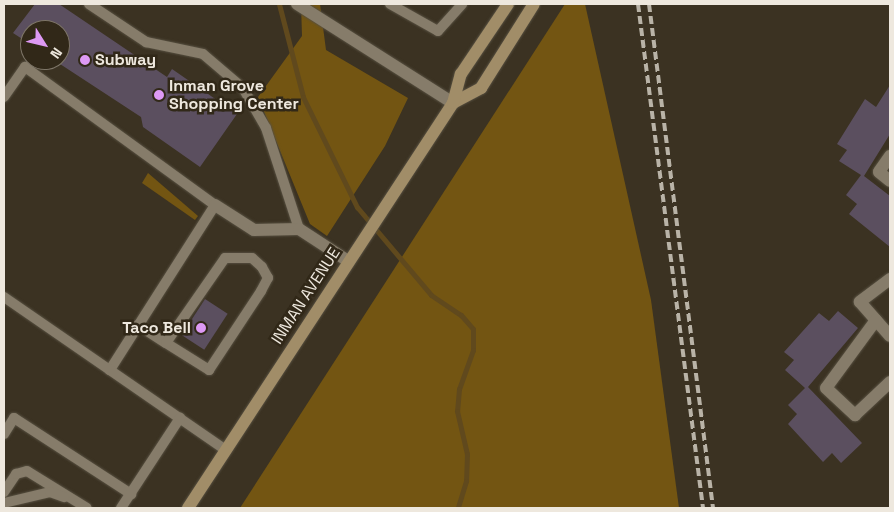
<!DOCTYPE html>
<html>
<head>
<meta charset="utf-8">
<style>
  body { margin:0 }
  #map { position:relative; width:894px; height:512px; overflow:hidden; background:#3b3222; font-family:"Space Grotesk",sans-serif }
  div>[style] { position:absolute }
  .green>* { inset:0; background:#735512 }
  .stream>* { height:5px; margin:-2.5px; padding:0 2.5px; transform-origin:2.5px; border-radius:2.5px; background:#60491d }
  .building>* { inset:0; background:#5b4f5f; transform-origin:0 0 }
  .roads { filter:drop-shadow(0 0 1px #575041) drop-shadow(0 0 1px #575041) }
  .service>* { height:10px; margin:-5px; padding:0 5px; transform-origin:5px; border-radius:5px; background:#867c6a }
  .minor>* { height:12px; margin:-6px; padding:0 6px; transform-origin:6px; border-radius:6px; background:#867c6a }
  .secondary>* { height:12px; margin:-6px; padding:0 6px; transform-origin:6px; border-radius:6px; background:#a18d68 }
  .rail>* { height:4px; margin-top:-2px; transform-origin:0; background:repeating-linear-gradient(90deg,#b9b3a7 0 8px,transparent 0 12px) }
  .dots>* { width:14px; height:14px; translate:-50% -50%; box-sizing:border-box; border:2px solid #312818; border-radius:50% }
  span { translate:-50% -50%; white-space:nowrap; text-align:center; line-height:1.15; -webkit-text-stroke:5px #312818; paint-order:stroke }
  .poi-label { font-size:16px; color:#eee8de; font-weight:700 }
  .left { translate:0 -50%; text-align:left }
  .right { translate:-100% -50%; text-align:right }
  .street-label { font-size:16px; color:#eee8de }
  .frame { position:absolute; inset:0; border:5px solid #eee8de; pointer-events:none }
  .north { position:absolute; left:20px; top:20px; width:50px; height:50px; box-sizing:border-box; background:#312818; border:1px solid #7d7567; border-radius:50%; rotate:126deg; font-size:14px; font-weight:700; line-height:20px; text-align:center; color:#eee8de }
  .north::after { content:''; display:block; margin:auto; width:18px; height:22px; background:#dd99f4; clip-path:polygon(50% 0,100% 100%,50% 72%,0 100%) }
</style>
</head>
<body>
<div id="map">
  <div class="green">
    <i style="clip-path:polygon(301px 4px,320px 4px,326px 50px,408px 98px,385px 146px,327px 236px,310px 224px,258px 97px,302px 36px)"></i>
    <i style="clip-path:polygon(565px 4px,585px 4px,651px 300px,679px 508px,240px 508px)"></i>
    <i style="clip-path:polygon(148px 173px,198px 216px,195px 220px,142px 183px)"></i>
  </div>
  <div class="stream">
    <i style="left:279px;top:4px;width:96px;rotate:75.5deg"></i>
    <i style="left:303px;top:97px;width:123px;rotate:63.9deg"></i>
    <i style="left:357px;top:207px;width:115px;rotate:49.9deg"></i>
    <i style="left:431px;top:295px;width:36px;rotate:34deg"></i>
    <i style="left:461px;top:315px;width:18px;rotate:49deg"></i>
    <i style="left:473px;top:329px;width:21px;rotate:90deg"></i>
    <i style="left:473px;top:350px;width:41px;rotate:109.7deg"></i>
    <i style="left:459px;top:389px;width:22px;rotate:95deg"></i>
    <i style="left:457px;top:411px;width:44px;rotate:76.9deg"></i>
    <i style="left:467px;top:454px;width:27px;rotate:92deg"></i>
    <i style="left:466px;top:481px;width:28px;rotate:107deg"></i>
  </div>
  <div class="building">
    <i style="clip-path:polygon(35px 4px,59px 4px,167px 77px,172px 69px,237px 114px,200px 167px,143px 127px,141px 117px,60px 64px,60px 30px,30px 30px,30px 44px,13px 33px)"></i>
    <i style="clip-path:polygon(890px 85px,890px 134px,864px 176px,890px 196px,890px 247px,849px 214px,857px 204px,846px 195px,861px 175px,839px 161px,847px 150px,837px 144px,865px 99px,876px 107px)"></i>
    <i style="left:205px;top:299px;width:27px;height:43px;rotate:33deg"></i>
    <i style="clip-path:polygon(838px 311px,858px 328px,808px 387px,862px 443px,841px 463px,832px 453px,823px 462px,788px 424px,797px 414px,788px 405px,805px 388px,785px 370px,794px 360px,784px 352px,819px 313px,829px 321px)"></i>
  </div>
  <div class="roads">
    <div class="service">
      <i style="left:89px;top:4px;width:69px;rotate:33.7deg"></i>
      <i style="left:146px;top:42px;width:58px;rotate:11.9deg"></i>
      <i style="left:203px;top:54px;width:52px;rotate:40.4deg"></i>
      <i style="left:243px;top:88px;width:46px;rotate:60.1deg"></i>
      <i style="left:266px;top:128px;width:106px;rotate:71.9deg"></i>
      <i style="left:390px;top:4px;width:55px;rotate:29.4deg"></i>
      <i style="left:438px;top:31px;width:36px;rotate:-48deg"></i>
      <i style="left:4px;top:97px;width:37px;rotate:-55deg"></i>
      <i style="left:25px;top:67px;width:235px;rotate:36deg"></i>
      <i style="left:215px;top:205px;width:196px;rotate:122.5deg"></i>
      <i style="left:4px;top:297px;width:270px;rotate:34.6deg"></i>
      <i style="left:138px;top:325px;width:33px;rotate:33deg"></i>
      <i style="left:166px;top:343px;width:51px;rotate:32.1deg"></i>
      <i style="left:209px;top:370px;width:95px;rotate:-56.6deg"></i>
      <i style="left:261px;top:291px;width:15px;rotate:-62deg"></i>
      <i style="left:268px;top:278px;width:13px;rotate:-119deg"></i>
      <i style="left:262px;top:267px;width:13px;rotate:-138deg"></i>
      <i style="left:252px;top:258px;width:27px;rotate:180deg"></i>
      <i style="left:225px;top:258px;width:103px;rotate:124.8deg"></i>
      <i style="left:4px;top:434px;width:19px;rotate:-58deg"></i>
      <i style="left:14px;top:418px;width:140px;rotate:33deg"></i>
      <i style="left:4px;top:492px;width:22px;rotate:-56deg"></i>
      <i style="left:16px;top:474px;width:11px;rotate:-15deg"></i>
      <i style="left:27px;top:471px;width:70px;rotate:31.7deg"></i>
      <i style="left:4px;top:503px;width:47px;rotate:-13.4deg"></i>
      <i style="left:50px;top:492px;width:15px;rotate:20deg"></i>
      <i style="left:121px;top:508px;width:108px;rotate:-56.8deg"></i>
    </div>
    <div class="minor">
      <i style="left:297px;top:4px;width:185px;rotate:32.4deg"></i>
      <i style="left:890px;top:156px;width:19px;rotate:125deg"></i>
      <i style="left:879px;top:172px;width:14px;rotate:39deg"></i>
      <i style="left:215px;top:205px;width:46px;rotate:32.7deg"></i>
      <i style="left:254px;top:230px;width:45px;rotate:-1.3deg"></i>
      <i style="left:299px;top:229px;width:59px;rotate:33.1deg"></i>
      <i style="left:890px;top:279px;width:38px;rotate:143deg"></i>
      <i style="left:860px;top:302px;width:45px;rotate:48.6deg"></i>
      <i style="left:876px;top:320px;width:84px;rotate:126.3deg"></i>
      <i style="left:826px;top:388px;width:40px;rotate:43deg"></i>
      <i style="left:855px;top:415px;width:48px;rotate:-43.3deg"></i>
    </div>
    <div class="secondary">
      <i style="left:453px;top:103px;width:32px;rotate:-28deg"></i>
      <i style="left:481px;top:88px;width:99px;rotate:-57.8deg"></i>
      <i style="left:188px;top:508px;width:484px;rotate:-56.8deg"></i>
      <i style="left:453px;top:103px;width:30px;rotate:-75deg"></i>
      <i style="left:461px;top:74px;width:84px;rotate:-56.1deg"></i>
    </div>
  </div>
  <div class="rail">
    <i style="left:638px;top:4px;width:508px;rotate:82.65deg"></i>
    <i style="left:649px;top:4px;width:508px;rotate:82.76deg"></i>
  </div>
  <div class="dots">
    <i style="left:85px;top:60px;background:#dd99f4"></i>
    <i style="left:159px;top:95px;background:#dd99f4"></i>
    <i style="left:201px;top:328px;background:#dd99f4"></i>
  </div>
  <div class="poi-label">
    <span class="left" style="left:95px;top:60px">Subway</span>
    <span class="left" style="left:169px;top:95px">Inman Grove<br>Shopping Center</span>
    <span class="right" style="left:191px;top:328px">Taco Bell</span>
  </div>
  <div class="street-label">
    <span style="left:306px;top:296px;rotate:-57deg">INMAN AVENUE</span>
  </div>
  <div class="frame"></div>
  <div class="north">N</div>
</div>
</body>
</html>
